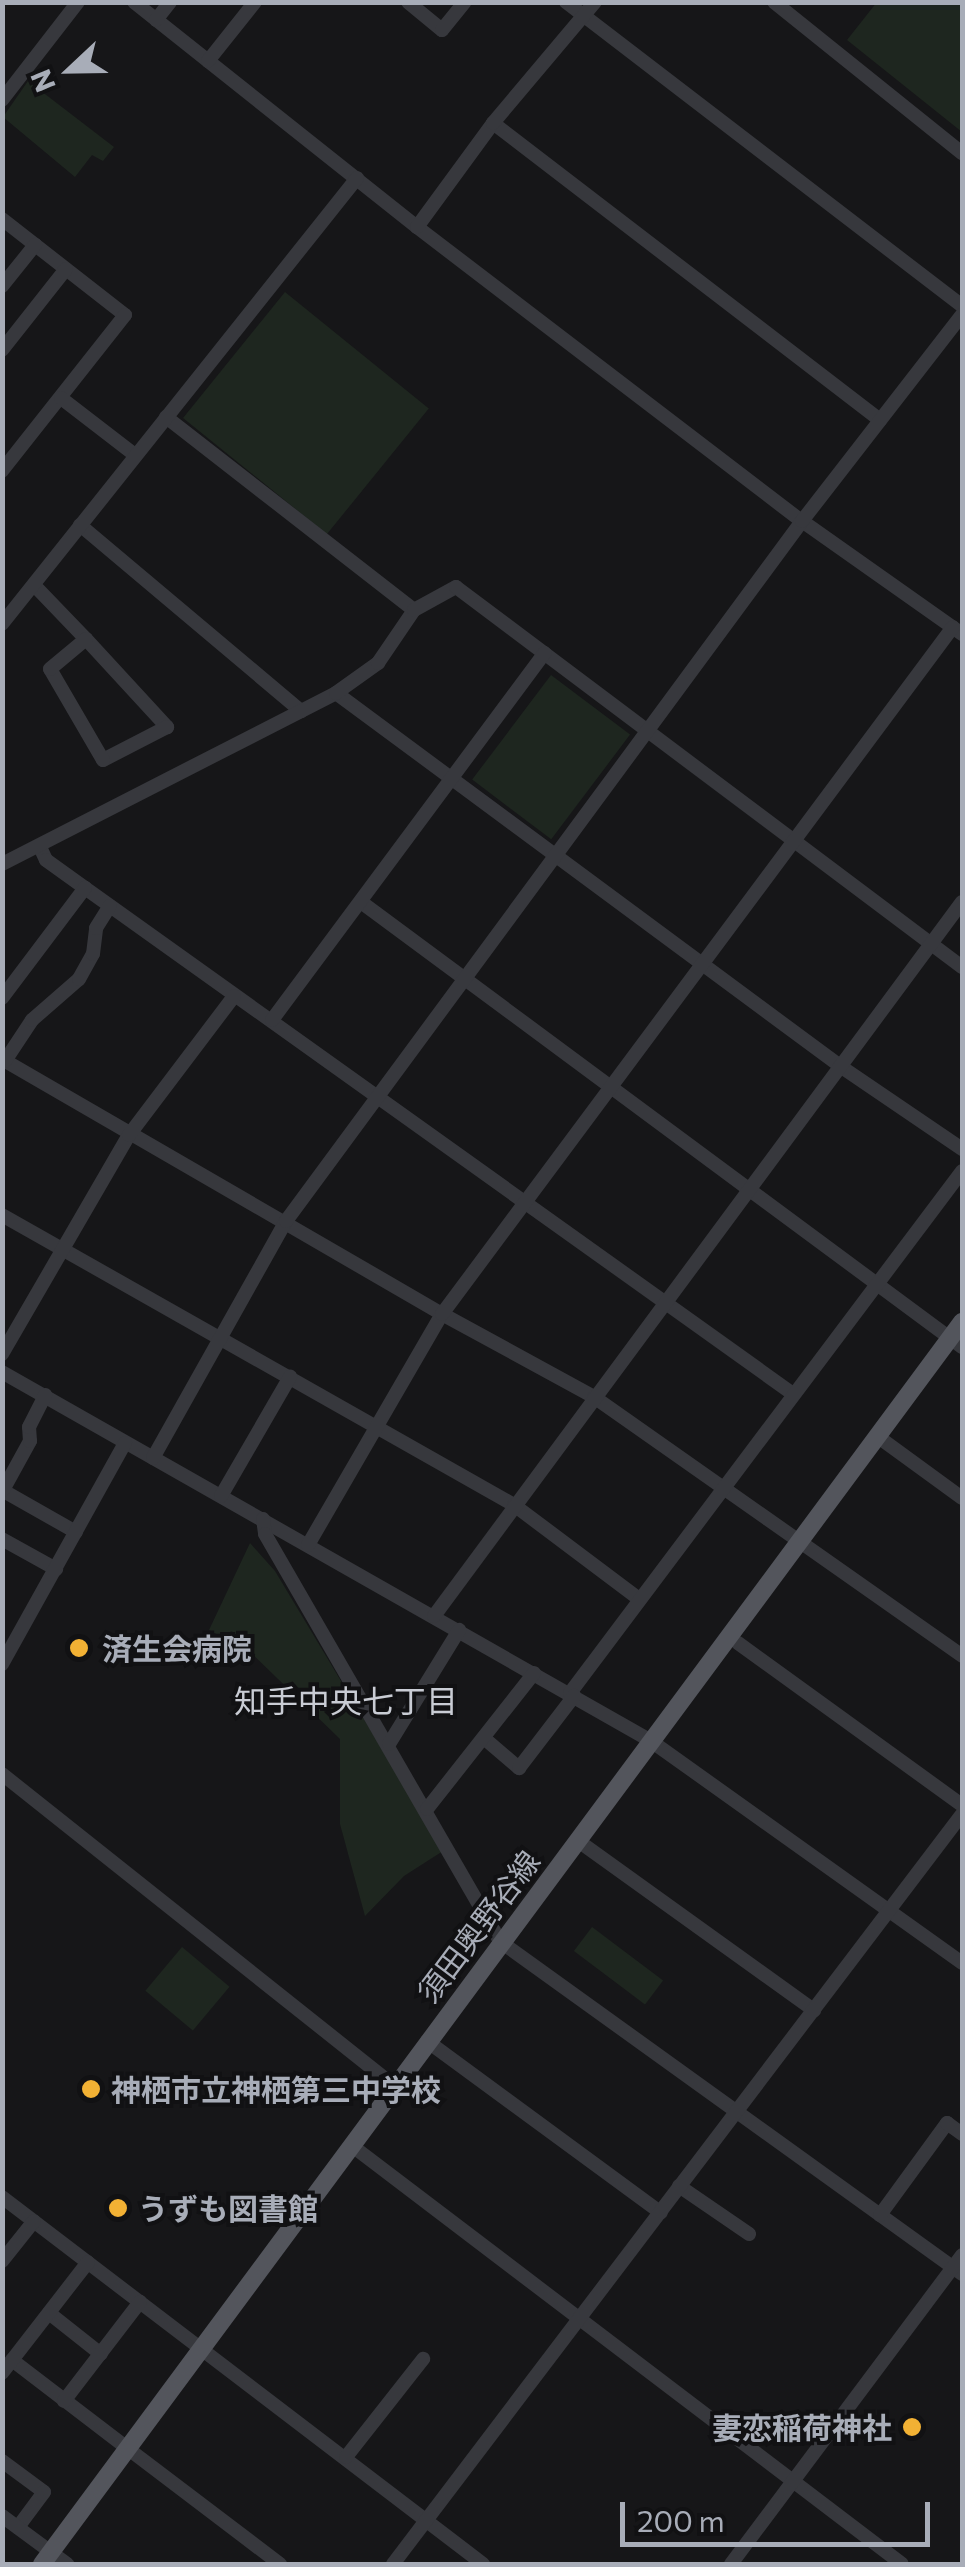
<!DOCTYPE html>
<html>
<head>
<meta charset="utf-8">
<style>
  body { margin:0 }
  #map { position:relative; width:965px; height:2567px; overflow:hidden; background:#161618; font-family:Commissioner,"Noto Sans JP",sans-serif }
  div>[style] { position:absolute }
  .green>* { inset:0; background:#1e261f; transform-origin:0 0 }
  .minor>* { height:14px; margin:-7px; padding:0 7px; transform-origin:7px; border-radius:7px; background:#37383d }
  .major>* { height:18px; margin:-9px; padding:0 9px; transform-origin:9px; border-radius:9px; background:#53555c }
  .dots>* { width:28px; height:28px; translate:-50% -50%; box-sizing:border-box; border:5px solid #111113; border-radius:50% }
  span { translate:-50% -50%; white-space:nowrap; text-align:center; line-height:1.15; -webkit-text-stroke:8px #111113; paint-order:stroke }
  .poi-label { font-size:30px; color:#a8adb8; font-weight:700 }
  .left { translate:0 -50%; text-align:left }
  .right { translate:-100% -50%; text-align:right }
  .street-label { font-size:30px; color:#a8adb8 }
  .neighbourhood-label { font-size:32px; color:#c9ccd4 }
  .frame { position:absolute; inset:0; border:5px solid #a8adb8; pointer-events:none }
  .north { position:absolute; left:20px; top:20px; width:100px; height:100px; -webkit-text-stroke:8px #111113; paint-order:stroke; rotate:248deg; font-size:28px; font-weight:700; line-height:40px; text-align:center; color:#a8adb8 }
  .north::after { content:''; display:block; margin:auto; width:35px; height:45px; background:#a8adb8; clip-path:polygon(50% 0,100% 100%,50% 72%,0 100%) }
  .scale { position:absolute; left:620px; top:2502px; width:310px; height:45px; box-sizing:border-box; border:5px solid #a8adb8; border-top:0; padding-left:12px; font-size:30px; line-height:35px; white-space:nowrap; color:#a8adb8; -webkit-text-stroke:8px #111113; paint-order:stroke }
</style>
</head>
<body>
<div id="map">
  <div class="green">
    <i style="clip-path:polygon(877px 2px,962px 3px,962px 132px,847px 40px)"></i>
    <i style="clip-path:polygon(28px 81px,114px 147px,103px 161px,92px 155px,75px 177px,3px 117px)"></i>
    <i style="left:285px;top:292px;width:185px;height:162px;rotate:39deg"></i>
    <i style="left:551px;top:675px;width:99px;height:131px;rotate:37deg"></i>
    <i style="clip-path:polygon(250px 1543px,275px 1571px,443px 1851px,404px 1876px,365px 1916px,340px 1824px,340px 1739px,250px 1652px,209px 1630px)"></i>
    <i style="left:592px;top:1927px;width:89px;height:30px;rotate:37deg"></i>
    <i style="left:182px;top:1947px;width:62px;height:57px;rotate:40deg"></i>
  </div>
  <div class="minor">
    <i style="left:134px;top:2px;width:362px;rotate:38.5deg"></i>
    <i style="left:417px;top:227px;width:484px;rotate:37.4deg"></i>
    <i style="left:802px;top:521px;width:196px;rotate:35.2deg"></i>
    <i style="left:408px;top:2px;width:44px;rotate:39.5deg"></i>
    <i style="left:442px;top:30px;width:36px;rotate:-51deg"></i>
    <i style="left:566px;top:2px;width:499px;rotate:37.5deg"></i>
    <i style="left:774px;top:2px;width:241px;rotate:38.8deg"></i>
    <i style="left:156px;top:20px;width:23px;rotate:-52deg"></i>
    <i style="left:208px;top:61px;width:75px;rotate:-51.5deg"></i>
    <i style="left:2px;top:100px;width:124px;rotate:-52.2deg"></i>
    <i style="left:493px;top:123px;width:488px;rotate:37.5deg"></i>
    <i style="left:2px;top:219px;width:156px;rotate:38deg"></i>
    <i style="left:125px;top:315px;width:199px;rotate:128.3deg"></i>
    <i style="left:417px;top:227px;width:129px;rotate:-53.8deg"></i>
    <i style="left:493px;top:123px;width:158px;rotate:-49.9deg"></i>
    <i style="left:2px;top:286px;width:53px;rotate:-51.2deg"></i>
    <i style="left:2px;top:350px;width:103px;rotate:-51.7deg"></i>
    <i style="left:61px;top:398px;width:93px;rotate:37.6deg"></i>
    <i style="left:166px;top:417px;width:314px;rotate:37.9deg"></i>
    <i style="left:80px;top:525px;width:289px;rotate:40.1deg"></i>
    <i style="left:34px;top:585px;width:75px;rotate:46.1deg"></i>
    <i style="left:86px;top:639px;width:120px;rotate:47.4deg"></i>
    <i style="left:167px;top:727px;width:72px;rotate:152.7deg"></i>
    <i style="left:103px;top:760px;width:105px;rotate:-120.2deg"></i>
    <i style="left:50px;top:669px;width:47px;rotate:-39.8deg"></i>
    <i style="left:2px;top:624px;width:570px;rotate:-51.48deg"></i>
    <i style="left:336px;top:693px;width:627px;rotate:36.5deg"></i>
    <i style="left:840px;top:1066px;width:148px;rotate:34.2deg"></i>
    <i style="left:40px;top:847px;width:14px;rotate:65deg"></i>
    <i style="left:46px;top:860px;width:48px;rotate:35.7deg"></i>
    <i style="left:85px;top:888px;width:870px;rotate:35.55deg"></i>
    <i style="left:2px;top:864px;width:375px;rotate:-27.1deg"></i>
    <i style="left:336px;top:693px;width:52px;rotate:-35.5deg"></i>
    <i style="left:378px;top:663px;width:64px;rotate:-55.8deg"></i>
    <i style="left:414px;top:610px;width:48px;rotate:-28.7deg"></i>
    <i style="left:456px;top:587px;width:633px;rotate:36.91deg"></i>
    <i style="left:361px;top:902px;width:748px;rotate:36.52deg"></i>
    <i style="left:2px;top:998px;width:138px;rotate:-53deg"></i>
    <i style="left:272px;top:1020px;width:457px;rotate:-53.4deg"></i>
    <i style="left:2px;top:1059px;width:509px;rotate:30.09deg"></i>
    <i style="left:442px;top:1314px;width:173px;rotate:28.6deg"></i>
    <i style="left:594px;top:1397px;width:450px;rotate:35.1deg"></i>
    <i style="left:5px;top:1061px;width:49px;rotate:-56.6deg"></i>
    <i style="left:32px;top:1020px;width:62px;rotate:-41.1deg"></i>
    <i style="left:79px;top:979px;width:29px;rotate:-61deg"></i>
    <i style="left:93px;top:954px;width:26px;rotate:-83deg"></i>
    <i style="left:96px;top:928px;width:26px;rotate:-58deg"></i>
    <i style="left:2px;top:1215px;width:588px;rotate:29.53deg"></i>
    <i style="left:514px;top:1505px;width:155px;rotate:36.9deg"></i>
    <i style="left:2px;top:1354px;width:253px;rotate:-59.9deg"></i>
    <i style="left:129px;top:1135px;width:174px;rotate:-52.9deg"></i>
    <i style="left:2px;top:1372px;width:747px;rotate:29.62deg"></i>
    <i style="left:651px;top:1741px;width:382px;rotate:35.5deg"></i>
    <i style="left:877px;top:1436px;width:105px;rotate:36.1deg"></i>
    <i style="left:153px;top:1458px;width:272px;rotate:-60.7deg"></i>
    <i style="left:286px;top:1221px;width:870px;rotate:-53.6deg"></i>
    <i style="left:802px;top:521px;width:261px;rotate:-52.2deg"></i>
    <i style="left:2px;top:1490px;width:85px;rotate:29.6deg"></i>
    <i style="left:3px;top:1490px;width:56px;rotate:-61.1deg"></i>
    <i style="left:30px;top:1441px;width:14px;rotate:-94deg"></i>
    <i style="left:29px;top:1427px;width:36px;rotate:-63deg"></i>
    <i style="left:221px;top:1496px;width:138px;rotate:-59.9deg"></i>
    <i style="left:263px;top:1519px;width:15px;rotate:82deg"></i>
    <i style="left:265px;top:1534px;width:471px;rotate:60deg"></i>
    <i style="left:501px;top:1942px;width:568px;rotate:35.76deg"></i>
    <i style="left:2px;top:1539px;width:62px;rotate:29.1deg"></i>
    <i style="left:308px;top:1545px;width:267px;rotate:-59.9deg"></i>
    <i style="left:442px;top:1314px;width:856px;rotate:-53.36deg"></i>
    <i style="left:434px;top:1616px;width:888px;rotate:-53.52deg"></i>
    <i style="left:738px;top:1643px;width:276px;rotate:35.9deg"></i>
    <i style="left:2px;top:1664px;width:253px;rotate:-60.9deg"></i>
    <i style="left:570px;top:1693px;width:653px;rotate:-53.09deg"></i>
    <i style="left:485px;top:1739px;width:45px;rotate:40.5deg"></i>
    <i style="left:519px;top:1768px;width:91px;rotate:-52.6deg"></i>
    <i style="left:389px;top:1744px;width:134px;rotate:-58.4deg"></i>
    <i style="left:2px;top:1774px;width:512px;rotate:38.5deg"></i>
    <i style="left:427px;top:1809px;width:173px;rotate:-51.8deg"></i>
    <i style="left:577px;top:1840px;width:292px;rotate:35.7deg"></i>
    <i style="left:427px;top:2041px;width:290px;rotate:36.3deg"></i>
    <i style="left:351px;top:2145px;width:692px;rotate:37.25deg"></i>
    <i style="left:679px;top:2186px;width:85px;rotate:34.4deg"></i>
    <i style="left:2px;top:2197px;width:605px;rotate:37.34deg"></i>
    <i style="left:880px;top:2215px;width:114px;rotate:-53.9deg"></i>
    <i style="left:947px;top:2123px;width:19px;rotate:36deg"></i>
    <i style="left:2px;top:2261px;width:51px;rotate:-51.3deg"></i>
    <i style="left:49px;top:2313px;width:66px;rotate:38.3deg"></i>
    <i style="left:12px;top:2360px;width:145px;rotate:37.4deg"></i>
    <i style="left:2px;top:2373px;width:140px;rotate:-52.2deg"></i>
    <i style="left:64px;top:2401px;width:125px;rotate:-52.5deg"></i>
    <i style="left:135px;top:2454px;width:182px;rotate:37.2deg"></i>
    <i style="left:346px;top:2457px;width:125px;rotate:-51.8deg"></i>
    <i style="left:2px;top:2461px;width:52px;rotate:36.4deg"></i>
    <i style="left:44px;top:2492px;width:44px;rotate:126.6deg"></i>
    <i style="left:2px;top:2516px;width:81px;rotate:36.4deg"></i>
    <i style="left:393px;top:2564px;width:941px;rotate:-52.81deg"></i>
    <i style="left:731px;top:2564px;width:386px;rotate:-53.2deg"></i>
  </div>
  <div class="major">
    <i style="left:42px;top:2564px;width:1546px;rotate:-53.47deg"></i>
  </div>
  <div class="dots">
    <i style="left:79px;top:1648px;background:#f2b134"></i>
    <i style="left:91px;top:2089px;background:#f2b134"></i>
    <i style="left:118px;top:2208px;background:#f2b134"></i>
    <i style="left:912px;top:2427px;background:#f2b134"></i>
  </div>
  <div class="poi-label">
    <span class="left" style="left:102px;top:1648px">済生会病院</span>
    <span class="left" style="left:111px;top:2089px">神栖市立神栖第三中学校</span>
    <span class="left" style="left:138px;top:2208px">うずも図書館</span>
    <span class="right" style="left:892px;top:2427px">妻恋稲荷神社</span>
  </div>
  <div class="street-label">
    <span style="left:478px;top:1926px;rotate:-53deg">須田奥野谷線</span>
  </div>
  <div class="neighbourhood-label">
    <span style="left:346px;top:1700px">知手中央七丁目</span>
  </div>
  <div class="frame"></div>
  <div class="north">N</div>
  <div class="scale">200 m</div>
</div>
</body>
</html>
